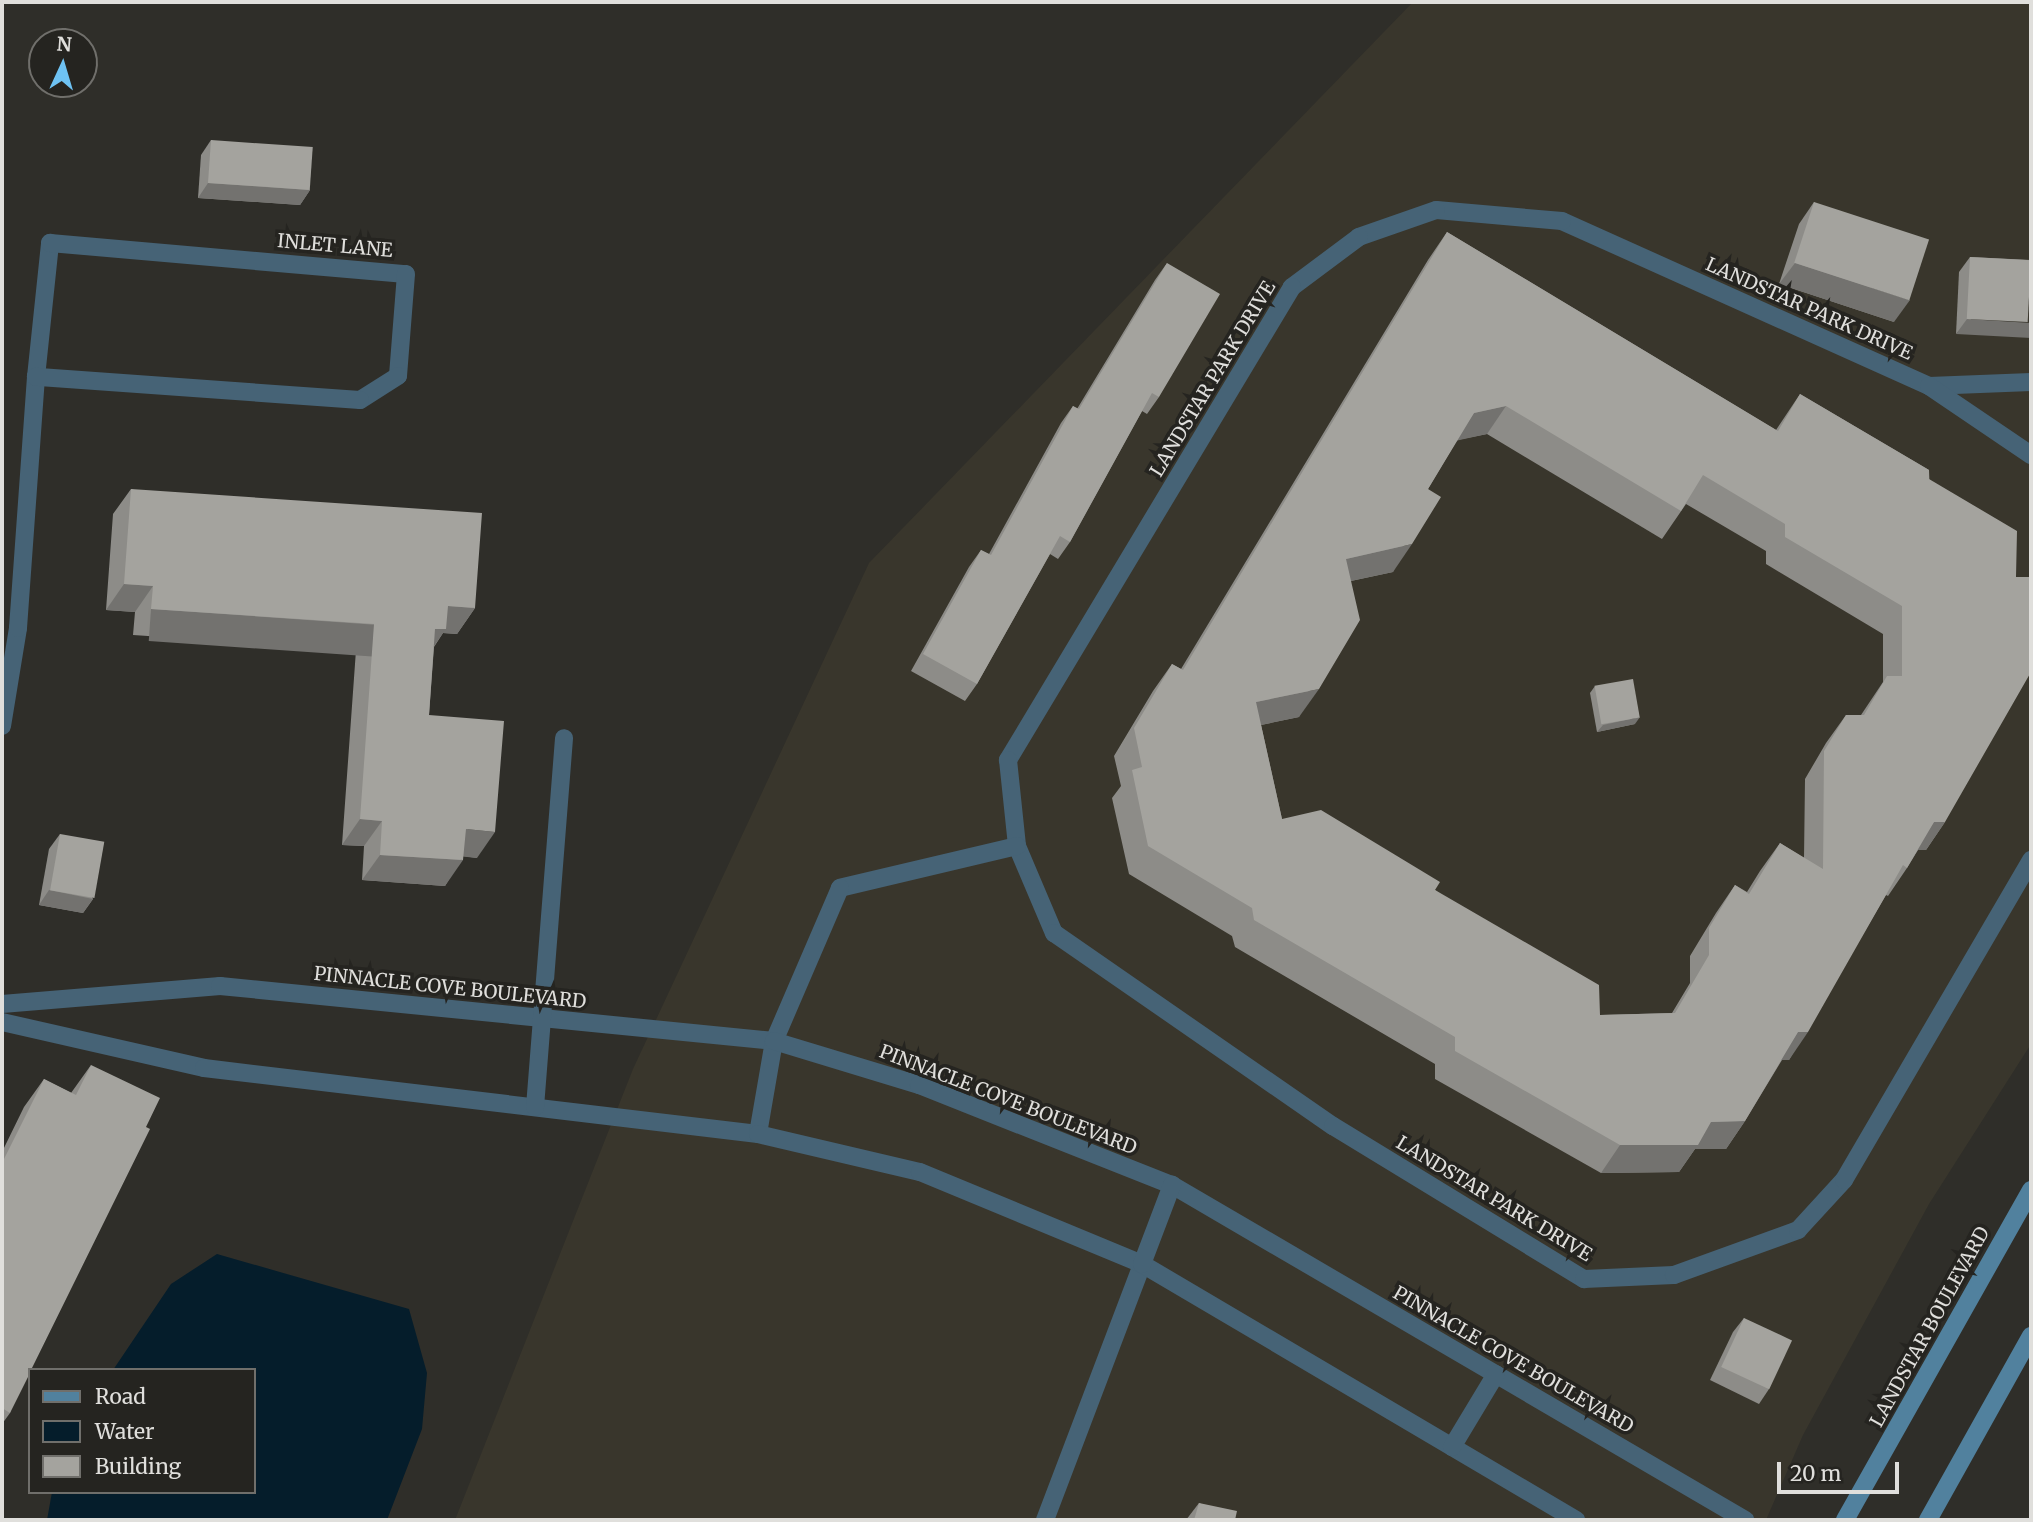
<!DOCTYPE html>
<html>
<head>
<meta charset="utf-8">
<style>
  body { margin:0 }
  #map { position:relative; width:2033px; height:1522px; overflow:hidden; background:#2f2e29; font-family:Merriweather,serif }
  div>[style] { position:absolute }
  .built>* { inset:0; background:#39362c }
  .water>* { inset:0; background:#051d2b }
  .lane>* { height:18px; margin:-9px; padding:0 9px; transform-origin:9px; border-radius:9px; background:#466376 }
  .street>* { height:18px; margin:-9px; padding:0 9px; transform-origin:9px; border-radius:9px; background:#466376 }
  .secondary>* { height:18px; margin:-9px; padding:0 9px; transform-origin:9px; border-radius:9px; background:#51819e }
  .wall>* { inset:0; background:#8d8c88 }
  .shaded-wall>* { inset:0; background:#73726f; transform-origin:0 0 }
  .building>* { inset:0; background:#a4a39e; transform-origin:0 0 }
  span { translate:-50% -50%; white-space:nowrap; text-align:center; line-height:1.15; -webkit-text-stroke:7px #252420; paint-order:stroke }
  .street-label { font-size:19px; color:#e0dfdc }
  .frame { position:absolute; inset:0; border:4px solid #e0dfdc; pointer-events:none }
  .legend { position:absolute; left:28px; top:1368px; width:228px; height:126px; box-sizing:border-box; background:#252420; border:2px solid #706f6b; margin:0; padding:9px 12px; list-style:none; font-size:21px; color:#e0dfdc }
  .legend li { display:flex; align-items:center; gap:14px; height:35px }
  .legend b { width:35px; border:2px solid #706f6b }
  .north { position:absolute; left:28px; top:28px; width:70px; height:70px; box-sizing:border-box; background:#252420; border:2px solid #706f6b; border-radius:50%; rotate:4deg; font-size:19px; font-weight:700; line-height:28px; text-align:center; color:#e0dfdc }
  .north::after { content:''; display:block; margin:auto; width:24px; height:32px; background:#6ec2f3; clip-path:polygon(50% 0,100% 100%,50% 72%,0 100%) }
  .scale { position:absolute; left:1777px; top:1462px; width:122px; height:32px; box-sizing:border-box; border:4px solid #e0dfdc; border-top:0; padding-left:9px; font-size:21px; line-height:24px; white-space:nowrap; color:#e0dfdc; -webkit-text-stroke:5px #252420; paint-order:stroke }
</style>
</head>
<body>
<div id="map">
  <div class="built">
    <i style="clip-path:polygon(1413px 2px,2031px 2px,2031px 1044px,1929px 1204px,1803px 1435px,1766px 1520px,455px 1520px,633px 1069px,869px 563px)"></i>
  </div>
  <div class="water">
    <i style="clip-path:polygon(217px 1254px,409px 1309px,427px 1373px,422px 1429px,387px 1520px,47px 1520px,52px 1492px,254px 1492px,254px 1370px,113px 1370px,171px 1284px)"></i>
  </div>
  <div class="lane">
    <i style="left:2px;top:726px;width:99px;rotate:-80.7deg"></i>
    <i style="left:18px;top:628px;width:252px;rotate:-85.9deg"></i>
    <i style="left:36px;top:377px;width:135px;rotate:-84deg"></i>
    <i style="left:50px;top:243px;width:357px;rotate:5deg"></i>
    <i style="left:406px;top:274px;width:102px;rotate:94.5deg"></i>
    <i style="left:398px;top:376px;width:45px;rotate:147.7deg"></i>
    <i style="left:360px;top:400px;width:325px;rotate:-175.9deg"></i>
    <i style="left:2px;top:1004px;width:219px;rotate:-4.7deg"></i>
    <i style="left:220px;top:986px;width:557px;rotate:5.67deg"></i>
    <i style="left:2px;top:1022px;width:207px;rotate:12.8deg"></i>
    <i style="left:204px;top:1068px;width:558px;rotate:6.79deg"></i>
    <i style="left:535px;top:1107px;width:370px;rotate:-85.5deg"></i>
    <i style="left:1045px;top:1520px;width:274px;rotate:-69.2deg"></i>
  </div>
  <div class="street">
    <i style="left:2031px;top:382px;width:102px;rotate:177.8deg"></i>
    <i style="left:1929px;top:386px;width:402px;rotate:-155.8deg"></i>
    <i style="left:1562px;top:221px;width:126px;rotate:-175deg"></i>
    <i style="left:1436px;top:210px;width:82px;rotate:160.7deg"></i>
    <i style="left:1359px;top:237px;width:84px;rotate:143.3deg"></i>
    <i style="left:1292px;top:287px;width:552px;rotate:120.98deg"></i>
    <i style="left:1008px;top:760px;width:86px;rotate:84deg"></i>
    <i style="left:1017px;top:846px;width:95px;rotate:67deg"></i>
    <i style="left:1054px;top:933px;width:339px;rotate:34.7deg"></i>
    <i style="left:1333px;top:1126px;width:294px;rotate:31.4deg"></i>
    <i style="left:1584px;top:1279px;width:90px;rotate:-2.5deg"></i>
    <i style="left:1674px;top:1275px;width:132px;rotate:-19.9deg"></i>
    <i style="left:1798px;top:1230px;width:68px;rotate:-47.4deg"></i>
    <i style="left:1844px;top:1180px;width:371px;rotate:-59.7deg"></i>
    <i style="left:1929px;top:386px;width:123px;rotate:34.1deg"></i>
    <i style="left:1017px;top:846px;width:182px;rotate:166.7deg"></i>
    <i style="left:840px;top:888px;width:167px;rotate:113.3deg"></i>
    <i style="left:774px;top:1041px;width:94px;rotate:99.8deg"></i>
    <i style="left:758px;top:1134px;width:166px;rotate:13.2deg"></i>
    <i style="left:920px;top:1172px;width:240px;rotate:22.5deg"></i>
    <i style="left:1142px;top:1264px;width:504px;rotate:30.53deg"></i>
    <i style="left:774px;top:1041px;width:152px;rotate:16.9deg"></i>
    <i style="left:919px;top:1085px;width:272px;rotate:21.6deg"></i>
    <i style="left:1172px;top:1185px;width:664px;rotate:30.31deg"></i>
    <i style="left:1142px;top:1264px;width:85px;rotate:-69.2deg"></i>
    <i style="left:1452px;top:1447px;width:85px;rotate:-58.9deg"></i>
  </div>
  <div class="secondary">
    <i style="left:1845px;top:1520px;width:379px;rotate:-60.6deg"></i>
    <i style="left:1928px;top:1520px;width:211px;rotate:-60.8deg"></i>
  </div>
  <div class="wall">
    <i style="clip-path:polygon(211px 140px,310px 190px,300px 205px,198px 198px,201px 155px)"></i>
    <i style="clip-path:polygon(1814px 202px,1894px 322px,1779px 284px,1799px 224px)"></i>
    <i style="clip-path:polygon(evenodd,1447px 232px,1776px 430px,1800px 394px,1929px 470px,1945px 822px,1926px 850px,1918px 850px,1907px 868px,1888px 896px,1886px 895px,1789px 1060px,1782px 1060px,1745px 1121px,1726px 1149px,1695px 1149px,1679px 1172px,1601px 1173px,1435px 1079px,1435px 1064px,1235px 947px,1232px 936px,1129px 874px,1112px 798px,1121px 786px,1114px 756px,1153px 691px,1172px 664px,1181px 669px,1428px 260px,1447px 232px,1487px 434px,1662px 539px,1686px 504px,1766px 551px,1766px 564px,1883px 634px,1883px 682px,1861px 715px,1846px 715px,1826px 743px,1805px 779px,1804px 858px,1780px 843px,1760px 871px,1747px 892px,1735px 885px,1716px 913px,1690px 956px,1690px 983px,1672px 1013px,1600px 1015px,1435px 890px,1282px 819px,1261px 725px,1299px 717px,1351px 581px,1393px 572px,1428px 489px,1457px 440px,1487px 434px)"></i>
    <i style="clip-path:polygon(1970px 257px,2031px 260px,1956px 334px,1959px 272px)"></i>
    <i style="clip-path:polygon(1167px 263px,1159px 397px,1147px 414px,1142px 411px,1070px 542px,1058px 559px,1050px 554px,977px 684px,965px 701px,911px 671px,969px 567px,981px 550px,989px 554px,1061px 423px,1073px 406px,1077px 409px,1155px 280px)"></i>
    <i style="clip-path:polygon(131px 489px,475px 608px,457px 634px,443px 633px,434px 647px,429px 715px,477px 858px,463px 856px,445px 886px,362px 880px,364px 846px,342px 845px,356px 650px,133px 635px,135px 612px,106px 610px,113px 514px)"></i>
    <i style="clip-path:polygon(1595px 686px,1635px 724px,1597px 732px,1590px 693px)"></i>
    <i style="clip-path:polygon(60px 834px,93px 899px,83px 913px,39px 905px,49px 849px)"></i>
    <i style="clip-path:polygon(91px 1065px,10px 1413px,2px 1424px,2px 1152px,24px 1107px,44px 1079px,71px 1093px)"></i>
    <i style="clip-path:polygon(1744px 1318px,1769px 1389px,1759px 1404px,1710px 1380px,1733px 1332px)"></i>
    <i style="clip-path:polygon(1199px 1503px,1235px 1520px,1186px 1520px)"></i>
  </div>
  <div class="shaded-wall">
    <i style="clip-path:polygon(208px 183px,310px 190px,300px 205px,198px 198px)"></i>
    <i style="clip-path:polygon(1795px 263px,1910px 300px,1894px 322px,1779px 284px)"></i>
    <i style="clip-path:polygon(1967px 319px,2031px 323px,2031px 338px,1956px 334px)"></i>
    <i style="clip-path:polygon(1506px 406px,1487px 434px,1455px 441px,1474px 413px)"></i>
    <i style="clip-path:polygon(1412px 544px,1393px 572px,1327px 586px,1346px 559px)"></i>
    <i style="clip-path:polygon(124px 584px,153px 586px,135px 612px,106px 610px)"></i>
    <i style="clip-path:polygon(448px 606px,475px 608px,457px 634px,443px 633px,428px 655px,417px 654px)"></i>
    <i style="left:151px;top:609px;width:224px;height:32px;rotate:4deg"></i>
    <i style="clip-path:polygon(1319px 689px,1299px 717px,1237px 730px,1256px 702px)"></i>
    <i style="clip-path:polygon(1640px 717px,1635px 724px,1597px 732px,1603px 725px)"></i>
    <i style="clip-path:polygon(360px 819px,382px 821px,364px 846px,342px 845px)"></i>
    <i style="clip-path:polygon(1934px 822px,1945px 822px,1926px 850px,1915px 850px)"></i>
    <i style="clip-path:polygon(466px 829px,495px 832px,477px 858px,448px 855px)"></i>
    <i style="clip-path:polygon(380px 855px,463px 860px,445px 886px,362px 880px)"></i>
    <i style="clip-path:polygon(49px 890px,93px 899px,83px 913px,39px 905px)"></i>
    <i style="clip-path:polygon(1798px 1032px,1808px 1032px,1789px 1060px,1779px 1060px)"></i>
    <i style="clip-path:polygon(1745px 1121px,1726px 1149px,1695px 1149px,1679px 1172px,1601px 1173px,1620px 1145px,1711px 1122px)"></i>
  </div>
  <div class="building">
    <i style="left:211px;top:140px;width:102px;height:43px;rotate:4deg"></i>
    <i style="left:1814px;top:202px;width:121px;height:64px;rotate:18deg"></i>
    <i style="clip-path:polygon(evenodd,1447px 232px,1778px 431px,1800px 394px,1929px 470px,1929px 479px,2017px 531px,2016px 577px,2031px 577px,2031px 672px,1945px 822px,1934px 822px,1907px 868px,1903px 865px,1808px 1032px,1798px 1032px,1745px 1121px,1711px 1122px,1698px 1145px,1620px 1145px,1455px 1051px,1455px 1037px,1254px 920px,1252px 908px,1148px 846px,1132px 770px,1142px 767px,1134px 728px,1172px 664px,1183px 670px,1447px 232px,1506px 406px,1681px 511px,1703px 475px,1785px 524px,1785px 537px,1902px 606px,1902px 676px,1887px 676px,1864px 715px,1846px 715px,1824px 751px,1823px 869px,1780px 843px,1749px 894px,1735px 885px,1709px 928px,1709px 955px,1675px 1013px,1600px 1015px,1599px 985px,1435px 890px,1440px 882px,1321px 810px,1282px 819px,1256px 702px,1319px 689px,1360px 620px,1346px 559px,1412px 544px,1441px 497px,1428px 489px,1474px 413px,1506px 406px)"></i>
    <i style="left:1970px;top:257px;width:61px;height:62px;rotate:3deg"></i>
    <i style="clip-path:polygon(1167px 263px,1220px 294px,1159px 397px,1152px 393px,1070px 542px,1060px 536px,977px 684px,923px 654px,981px 550px,991px 555px,1073px 406px,1079px 409px)"></i>
    <i style="clip-path:polygon(131px 489px,482px 513px,475px 608px,448px 606px,446px 629px,435px 629px,429px 715px,504px 721px,495px 832px,466px 829px,463px 860px,380px 855px,382px 821px,360px 819px,374px 624px,151px 609px,153px 586px,124px 584px)"></i>
    <i style="left:1633px;top:679px;width:39px;height:39px;rotate:80deg"></i>
    <i style="left:60px;top:834px;width:45px;height:57px;rotate:10deg"></i>
    <i style="clip-path:polygon(91px 1065px,160px 1098px,146px 1127px,150px 1129px,31px 1370px,30px 1370px,30px 1373px,10px 1413px,2px 1408px,2px 1163px,44px 1079px,76px 1095px)"></i>
    <i style="left:1744px;top:1318px;width:53px;height:54px;rotate:25deg"></i>
    <i style="clip-path:polygon(1199px 1503px,1237px 1511px,1235px 1520px,1194px 1520px)"></i>
  </div>
  <div class="street-label">
    <span style="left:335px;top:246px;rotate:5deg">INLET LANE</span>
    <span style="left:1809px;top:309px;rotate:24deg">LANDSTAR PARK DRIVE</span>
    <span style="left:1213px;top:379px;rotate:-59deg">LANDSTAR PARK DRIVE</span>
    <span style="left:450px;top:988px;rotate:6deg">PINNACLE COVE BOULEVARD</span>
    <span style="left:1008px;top:1100px;rotate:21deg">PINNACLE COVE BOULEVARD</span>
    <span style="left:1494px;top:1199px;rotate:31deg">LANDSTAR PARK DRIVE</span>
    <span style="left:1930px;top:1327px;rotate:-61deg">LANDSTAR BOULEVARD</span>
    <span style="left:1513px;top:1360px;rotate:30deg">PINNACLE COVE BOULEVARD</span>
  </div>
  <div class="frame"></div>
  <ul class="legend">
  <li><b style="height:9px;background:#51819e"></b>Road</li>
  <li><b style="height:19px;background:#051d2b"></b>Water</li>
  <li><b style="height:19px;background:#a4a39e"></b>Building</li>
  </ul>
  <div class="north">N</div>
  <div class="scale">20 m</div>
</div>
</body>
</html>
